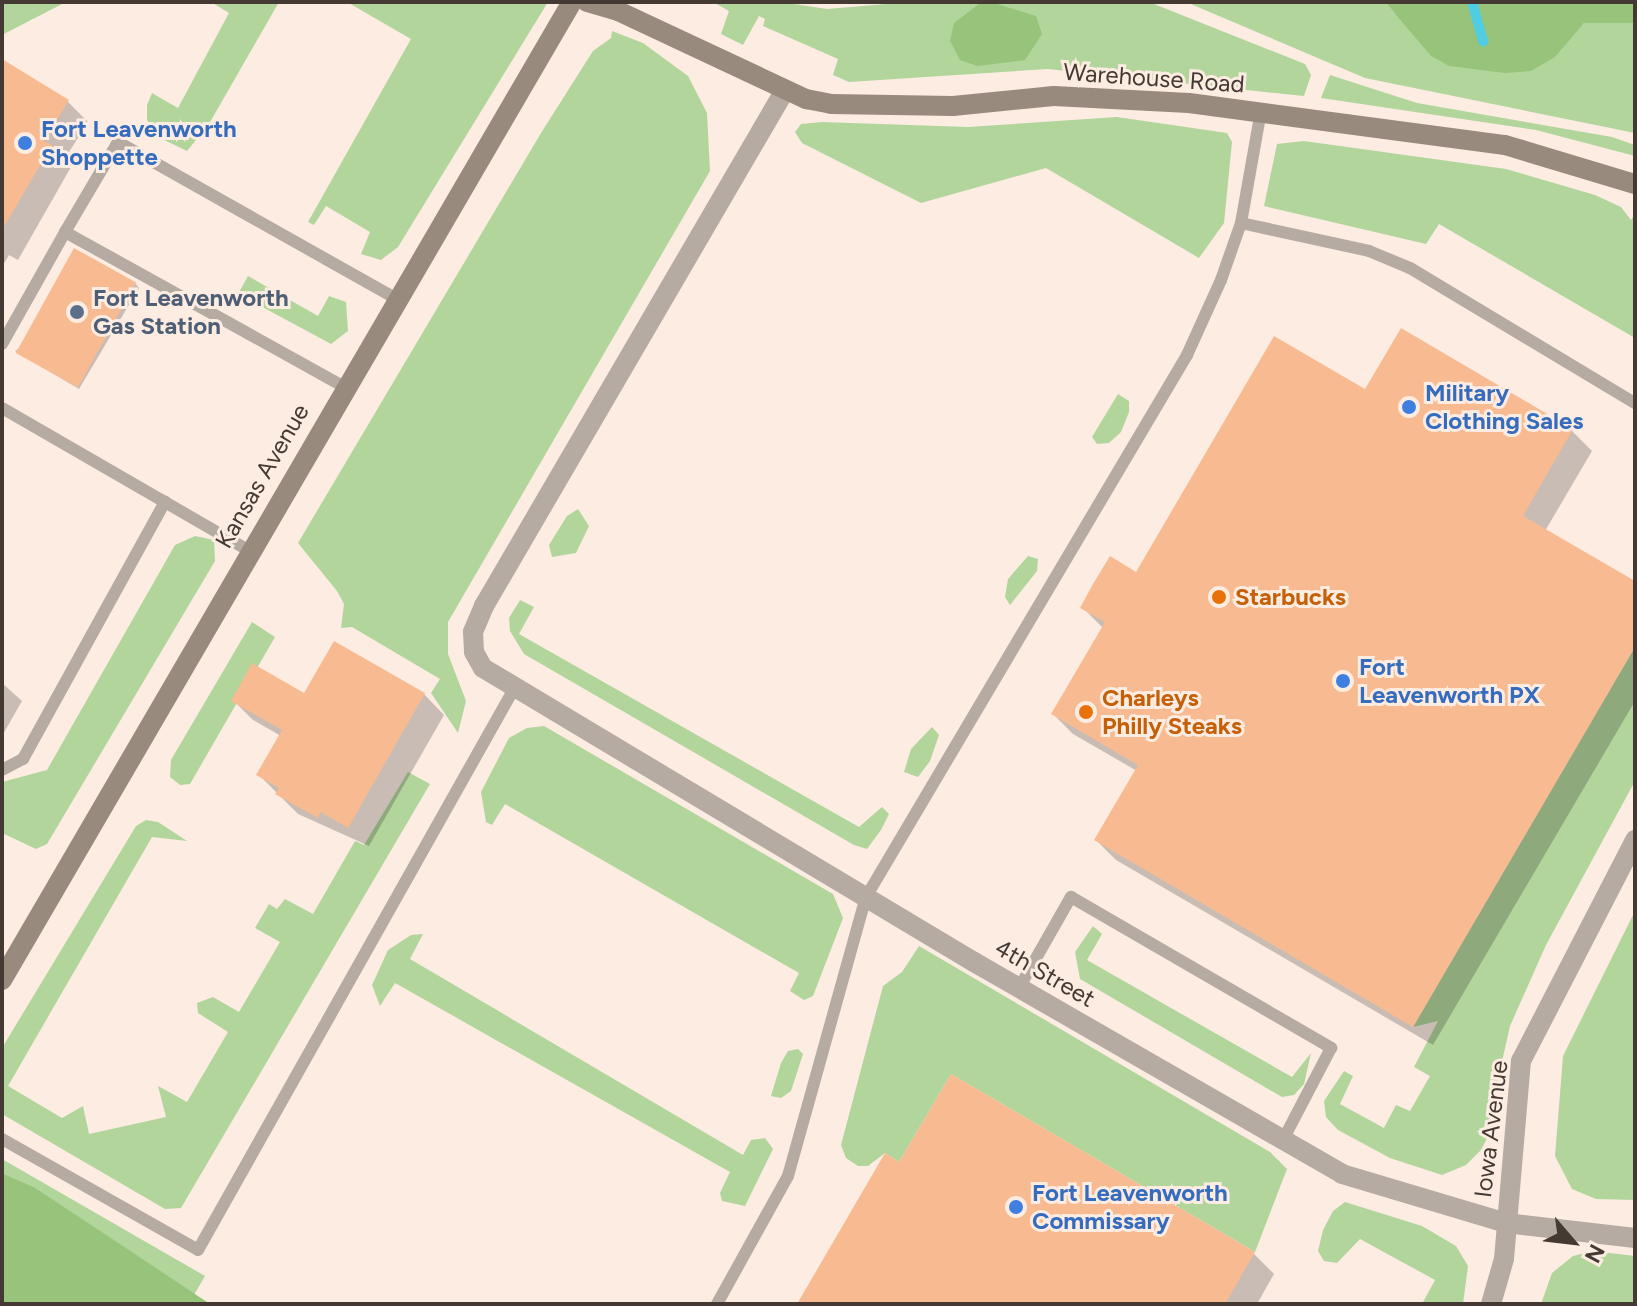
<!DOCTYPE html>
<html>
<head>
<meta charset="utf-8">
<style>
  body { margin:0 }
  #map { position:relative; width:1637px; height:1306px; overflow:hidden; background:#fcece2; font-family:Figtree,sans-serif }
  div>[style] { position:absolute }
  .green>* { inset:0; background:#b2d59c }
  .forest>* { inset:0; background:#97c47a }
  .shadow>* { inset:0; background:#0003 }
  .stream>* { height:10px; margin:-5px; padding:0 5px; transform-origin:5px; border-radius:5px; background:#50cce3 }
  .building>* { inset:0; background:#f8bb91; transform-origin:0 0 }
  .lane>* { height:12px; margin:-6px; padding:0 6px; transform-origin:6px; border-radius:6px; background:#b5aba3 }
  .street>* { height:20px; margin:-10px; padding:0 10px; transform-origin:10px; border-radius:10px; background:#b5aba3 }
  .secondary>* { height:20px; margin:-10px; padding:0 10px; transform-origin:10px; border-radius:10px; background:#998a7e }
  .dots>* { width:22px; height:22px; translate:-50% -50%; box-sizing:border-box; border:4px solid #fcece2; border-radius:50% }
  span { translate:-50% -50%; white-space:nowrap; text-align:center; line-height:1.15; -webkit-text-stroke:6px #fcece2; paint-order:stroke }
  .street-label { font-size:24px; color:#443a33 }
  .shop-label { font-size:24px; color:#366cbe; font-weight:700 }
  .left { translate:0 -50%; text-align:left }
  .service-label { font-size:24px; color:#4e5e75; font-weight:700 }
  .food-label { font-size:24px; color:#c56008; font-weight:700 }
  .frame { position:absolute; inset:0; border:4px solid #443a33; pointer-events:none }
  .north { position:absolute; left:1533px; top:1202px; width:80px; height:80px; -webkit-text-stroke:6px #fcece2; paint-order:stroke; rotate:118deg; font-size:22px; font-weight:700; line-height:32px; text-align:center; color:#443a33 }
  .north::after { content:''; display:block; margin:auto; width:28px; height:36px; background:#443a33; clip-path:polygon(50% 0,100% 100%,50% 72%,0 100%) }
</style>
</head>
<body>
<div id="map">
  <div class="green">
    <i style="clip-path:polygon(2px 2px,66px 2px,2px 35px)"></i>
    <i style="clip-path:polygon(211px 2px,279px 2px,209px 124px,187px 151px,158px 137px,147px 120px,147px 105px,152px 93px,178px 108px,229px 13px)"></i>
    <i style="clip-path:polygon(347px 2px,548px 2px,398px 247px,381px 260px,361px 254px,370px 232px,326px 206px,314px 225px,308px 222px,411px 39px)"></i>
    <i style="clip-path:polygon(713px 2px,781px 2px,827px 9px,910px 2px,1149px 2px,1305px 64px,1311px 75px,1304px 96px,1048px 69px,849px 82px,833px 75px,838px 59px,763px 26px,765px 19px,759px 16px,743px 45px,721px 34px,729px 11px)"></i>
    <i style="clip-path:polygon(1186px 2px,1385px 2px,1395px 14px,1574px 33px,1584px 23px,1635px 23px,1635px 133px,1365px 78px)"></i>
    <i style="clip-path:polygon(612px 31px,643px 43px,688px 76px,707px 113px,710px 171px,448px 622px,448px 654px,466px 701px,458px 733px,431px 693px,440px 679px,352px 627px,341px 628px,344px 604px,337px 591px,298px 543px,541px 133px,593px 51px,611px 38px)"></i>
    <i style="clip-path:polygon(1330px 75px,1417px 103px,1612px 137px,1635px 145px,1635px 156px,1536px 130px,1321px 98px)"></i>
    <i style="clip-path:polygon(1117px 117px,1227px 133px,1232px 142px,1224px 223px,1199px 258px,1046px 168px,921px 203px,802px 143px,795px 132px,801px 124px,822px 122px,968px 127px)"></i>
    <i style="clip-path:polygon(1304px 141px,1506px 169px,1595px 195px,1621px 207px,1631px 220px,1635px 214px,1635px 338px,1439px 224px,1426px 244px,1264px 206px,1277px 144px)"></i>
    <i style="clip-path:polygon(248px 276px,318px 316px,329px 296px,346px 302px,348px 331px,331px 344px,238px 294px)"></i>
    <i style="clip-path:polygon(1118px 394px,1129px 401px,1129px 412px,1121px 432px,1109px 443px,1097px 444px,1092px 437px)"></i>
    <i style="clip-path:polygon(578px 509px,589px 526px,576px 553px,552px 557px,549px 545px,567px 516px)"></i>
    <i style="clip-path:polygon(195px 536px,214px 540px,215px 561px,47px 844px,36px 849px,2px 833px,2px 782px,47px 770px,175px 545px)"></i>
    <i style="clip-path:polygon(1028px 556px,1038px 559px,1037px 571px,1010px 605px,1005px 597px,1008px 579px)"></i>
    <i style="clip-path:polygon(520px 600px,534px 607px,519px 634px,859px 827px,882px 807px,889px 814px,881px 830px,867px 849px,854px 845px,524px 654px,510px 631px,509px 618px)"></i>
    <i style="clip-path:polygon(252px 622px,275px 637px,190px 784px,180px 785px,170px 777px,171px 760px)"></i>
    <i style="clip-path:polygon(1635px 647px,1635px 781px,1546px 945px,1510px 1026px,1492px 1106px,1493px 1127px,1481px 1150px,1466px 1165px,1442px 1175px,1390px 1158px,1338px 1130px,1326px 1117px,1324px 1101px,1344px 1071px,1353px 1076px,1340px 1104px,1384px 1128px,1396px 1105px,1410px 1111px,1430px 1076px,1414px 1067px,1438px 1021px,1413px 1027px)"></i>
    <i style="clip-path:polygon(544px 726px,833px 894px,843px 918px,813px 996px,804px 1000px,790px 991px,799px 973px,505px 804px,492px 825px,486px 822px,481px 792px,509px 738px,527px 728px)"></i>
    <i style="clip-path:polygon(932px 727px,939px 735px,930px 761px,918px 777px,904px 772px,911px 749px)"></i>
    <i style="clip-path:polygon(408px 772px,430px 784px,181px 1208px,165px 1209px,2px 1114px,2px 1048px,136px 826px,146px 820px,158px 822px,187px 841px,152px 837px,8px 1086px,62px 1118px,83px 1106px,89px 1134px,166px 1117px,158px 1086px,187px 1102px,228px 1032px,198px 1013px,197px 1003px,213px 997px,239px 1012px,280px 942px,255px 928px,269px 904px,277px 909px,285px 899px,313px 914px,355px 841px,364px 845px)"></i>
    <i style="clip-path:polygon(1635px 911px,1635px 1200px,1596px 1199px,1572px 1189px,1555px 1156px,1563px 1056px)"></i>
    <i style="clip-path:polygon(1093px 926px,1102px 934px,1087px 960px,1292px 1077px,1311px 1053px,1304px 1084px,1294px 1095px,1282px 1097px,1080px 979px,1075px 952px)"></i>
    <i style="clip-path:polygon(423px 934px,410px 959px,743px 1155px,751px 1140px,765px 1138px,773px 1149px,745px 1206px,722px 1201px,720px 1193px,730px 1172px,395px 983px,380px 1006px,372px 985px,388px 950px,411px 935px)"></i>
    <i style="clip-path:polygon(919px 946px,1270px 1152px,1287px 1169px,1255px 1252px,951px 1074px,899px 1162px,885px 1153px,868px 1166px,858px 1166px,846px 1158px,841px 1145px,883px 986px,902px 972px)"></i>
    <i style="clip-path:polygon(798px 1049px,803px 1054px,791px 1091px,781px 1098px,771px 1096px,781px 1063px,788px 1051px)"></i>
    <i style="clip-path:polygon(2px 1159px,205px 1276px,194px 1295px,34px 1187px,2px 1173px)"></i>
    <i style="clip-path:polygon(1345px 1202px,1422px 1226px,1456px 1246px,1468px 1266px,1463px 1304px,1422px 1304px,1435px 1280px,1360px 1239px,1337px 1263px,1324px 1261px,1318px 1251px,1323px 1230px,1333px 1211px)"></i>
    <i style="clip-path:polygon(1593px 1251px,1635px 1256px,1635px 1304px,1541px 1304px,1552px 1273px,1573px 1256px)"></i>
  </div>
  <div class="forest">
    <i style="clip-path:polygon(991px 2px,1036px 16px,1042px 34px,1025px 60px,977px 66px,960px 60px,950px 41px,954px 23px,980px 3px)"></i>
    <i style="clip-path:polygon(1385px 2px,1635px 2px,1635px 23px,1584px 23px,1555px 57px,1531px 71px,1505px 73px,1449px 66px,1431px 56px)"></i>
    <i style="clip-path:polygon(2px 1173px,34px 1187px,210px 1304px,2px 1304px)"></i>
  </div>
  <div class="shadow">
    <i style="clip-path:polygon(2px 73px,68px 102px,88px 122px,64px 160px,71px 167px,18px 260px,9px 255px,2px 267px)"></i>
    <i style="clip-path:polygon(135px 283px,139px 288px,79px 389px,15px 351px)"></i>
    <i style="clip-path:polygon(1365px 392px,1572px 431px,1592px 451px,1545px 531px,1635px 584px,1635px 701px,1433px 1045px,1116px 860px,1096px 840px,1137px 771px,1073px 734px,1053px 714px,1103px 628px,1082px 607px,1137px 574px)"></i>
    <i style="clip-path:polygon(2px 683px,22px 701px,2px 736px)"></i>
    <i style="clip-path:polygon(424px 694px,444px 715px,369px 846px,298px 814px,259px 775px,281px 736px,253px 720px,233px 700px)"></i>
    <i style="clip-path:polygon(952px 1076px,1254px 1254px,1274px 1274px,1257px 1304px,799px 1304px,900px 1165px)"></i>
  </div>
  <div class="stream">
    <i style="left:1472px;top:2px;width:41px;rotate:74.2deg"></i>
  </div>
  <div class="building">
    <i style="clip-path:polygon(2px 59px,69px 100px,44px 141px,52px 145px,2px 230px)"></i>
    <i style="left:74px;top:248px;width:71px;height:120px;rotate:29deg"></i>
    <i style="clip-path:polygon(1401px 328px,1573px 429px,1523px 516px,1635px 581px,1635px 647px,1413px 1027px,1094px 840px,1138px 765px,1051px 714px,1105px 622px,1080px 608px,1093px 584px,1110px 556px,1136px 572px,1274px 336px,1365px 389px)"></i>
    <i style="clip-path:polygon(334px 641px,425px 693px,348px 828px,321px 812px,318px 818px,275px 794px,279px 788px,256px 775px,282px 730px,231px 701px,252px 663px,304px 693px)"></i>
    <i style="clip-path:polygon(951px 1074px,1255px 1252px,1225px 1304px,797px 1304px,885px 1153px,899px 1162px)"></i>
  </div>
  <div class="lane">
    <i style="left:1241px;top:223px;width:131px;rotate:12.3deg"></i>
    <i style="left:1369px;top:251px;width:44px;rotate:22.5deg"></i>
    <i style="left:1410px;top:268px;width:262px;rotate:31deg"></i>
    <i style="left:65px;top:232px;width:104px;rotate:-59.5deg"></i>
    <i style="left:118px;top:142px;width:320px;rotate:29.4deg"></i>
    <i style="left:2px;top:344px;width:129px;rotate:-60.6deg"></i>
    <i style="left:65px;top:232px;width:320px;rotate:29deg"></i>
    <i style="left:2px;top:408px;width:284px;rotate:30deg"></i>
    <i style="left:2px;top:770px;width:24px;rotate:-28deg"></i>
    <i style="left:23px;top:759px;width:294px;rotate:-61.1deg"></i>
    <i style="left:1019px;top:988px;width:105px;rotate:-60.3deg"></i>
    <i style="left:1071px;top:897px;width:301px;rotate:30.1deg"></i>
    <i style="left:1331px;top:1048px;width:104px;rotate:117.6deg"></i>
    <i style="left:2px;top:1139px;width:225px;rotate:29.5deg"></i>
    <i style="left:198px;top:1250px;width:646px;rotate:-60.62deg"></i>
    <i style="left:717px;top:1304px;width:146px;rotate:-61deg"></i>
    <i style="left:788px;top:1176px;width:290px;rotate:-74.4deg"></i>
    <i style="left:866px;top:897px;width:630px;rotate:-59.36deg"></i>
    <i style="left:1187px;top:355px;width:82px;rotate:-65.6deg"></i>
    <i style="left:1221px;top:280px;width:60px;rotate:-70.7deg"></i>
    <i style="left:1241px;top:223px;width:114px;rotate:-79.9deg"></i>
  </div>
  <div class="street">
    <i style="left:785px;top:90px;width:597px;rotate:120.26deg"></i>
    <i style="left:484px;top:606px;width:28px;rotate:113deg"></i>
    <i style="left:473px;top:632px;width:20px;rotate:87deg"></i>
    <i style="left:474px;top:652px;width:18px;rotate:61deg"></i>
    <i style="left:483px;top:668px;width:572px;rotate:30.91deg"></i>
    <i style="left:974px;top:962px;width:425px;rotate:29.9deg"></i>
    <i style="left:1342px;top:1174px;width:171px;rotate:16.6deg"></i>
    <i style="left:1506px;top:1223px;width:130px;rotate:6.6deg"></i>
    <i style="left:1491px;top:1304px;width:47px;rotate:-73.9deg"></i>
    <i style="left:1504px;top:1259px;width:199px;rotate:-85.1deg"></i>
    <i style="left:1521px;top:1061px;width:249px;rotate:-62.7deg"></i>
  </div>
  <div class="secondary">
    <i style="left:587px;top:2px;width:32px;rotate:16deg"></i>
    <i style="left:618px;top:11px;width:208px;rotate:25.1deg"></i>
    <i style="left:806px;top:99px;width:25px;rotate:11deg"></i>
    <i style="left:831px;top:104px;width:122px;rotate:0.9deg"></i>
    <i style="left:953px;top:106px;width:101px;rotate:-5.7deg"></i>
    <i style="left:1054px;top:96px;width:135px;rotate:3deg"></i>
    <i style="left:1189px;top:103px;width:319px;rotate:7.6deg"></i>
    <i style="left:1505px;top:145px;width:136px;rotate:16.7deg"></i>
    <i style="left:2px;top:980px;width:1132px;rotate:-59.77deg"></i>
  </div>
  <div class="dots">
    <i style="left:25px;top:143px;background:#3f7fe0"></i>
    <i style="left:77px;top:312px;background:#5c6f8a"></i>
    <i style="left:1409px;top:407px;background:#3f7fe0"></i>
    <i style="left:1219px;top:597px;background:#e8710a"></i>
    <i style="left:1343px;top:681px;background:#3f7fe0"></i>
    <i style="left:1086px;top:712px;background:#e8710a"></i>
    <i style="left:1016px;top:1207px;background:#3f7fe0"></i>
  </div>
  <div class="street-label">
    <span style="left:1154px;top:78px;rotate:4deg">Warehouse Road</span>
    <span style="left:262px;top:476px;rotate:-60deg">Kansas Avenue</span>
    <span style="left:1045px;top:973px;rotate:30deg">4th Street</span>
    <span style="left:1491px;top:1129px;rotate:-83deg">Iowa Avenue</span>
  </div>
  <div class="shop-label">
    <span class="left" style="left:41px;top:143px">Fort Leavenworth<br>Shoppette</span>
    <span class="left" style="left:1425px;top:407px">Military<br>Clothing Sales</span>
    <span class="left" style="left:1359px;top:681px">Fort<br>Leavenworth PX</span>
    <span class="left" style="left:1032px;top:1207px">Fort Leavenworth<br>Commissary</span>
  </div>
  <div class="service-label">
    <span class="left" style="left:93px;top:312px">Fort Leavenworth<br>Gas Station</span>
  </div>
  <div class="food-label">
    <span class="left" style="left:1235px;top:597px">Starbucks</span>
    <span class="left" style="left:1102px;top:712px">Charleys<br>Philly Steaks</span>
  </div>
  <div class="frame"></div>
  <div class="north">N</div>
</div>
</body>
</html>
